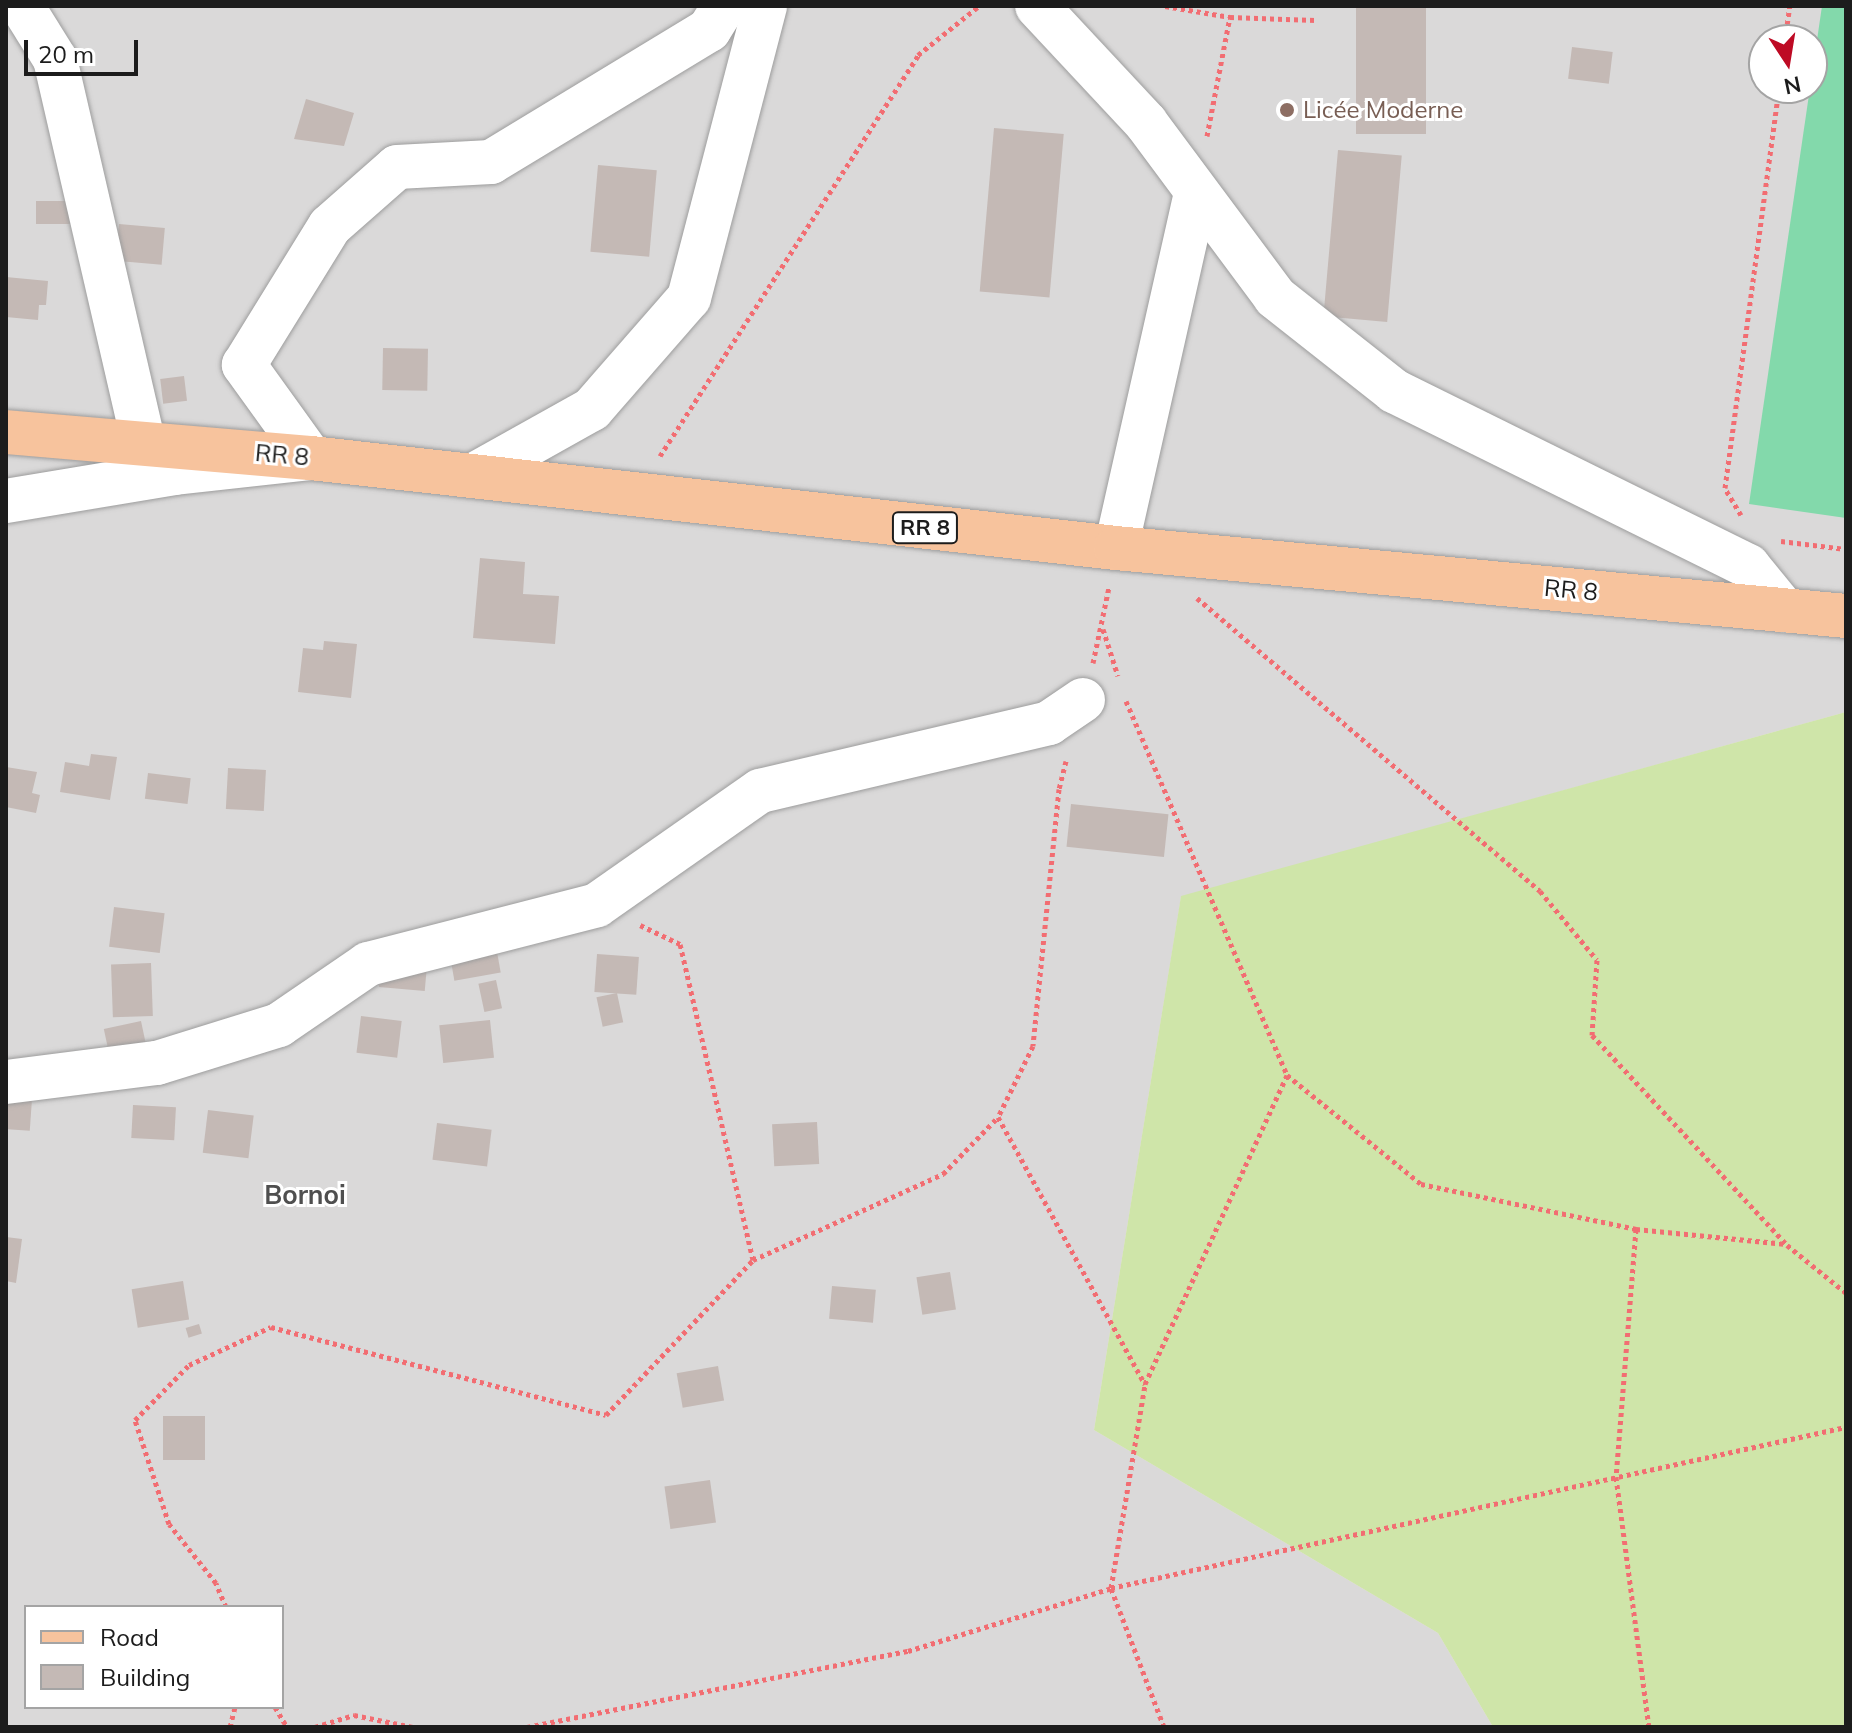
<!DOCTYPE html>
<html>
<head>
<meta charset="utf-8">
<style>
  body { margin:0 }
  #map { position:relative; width:1852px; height:1733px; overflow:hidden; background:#ede7e2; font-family:Mulish,sans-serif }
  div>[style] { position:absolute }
  .residential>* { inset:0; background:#dad9d9 }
  .grass>* { inset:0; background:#cfe5a9 }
  .pitch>* { inset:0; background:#83d9ab }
  .building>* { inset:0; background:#c4b9b5; transform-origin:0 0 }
  .path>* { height:5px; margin-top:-2.5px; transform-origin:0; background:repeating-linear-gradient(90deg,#f26d72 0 4px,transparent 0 8px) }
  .roads { filter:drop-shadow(0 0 2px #9d9d9d) drop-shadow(0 0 2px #9d9d9d) }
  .minor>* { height:44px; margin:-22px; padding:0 22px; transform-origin:22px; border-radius:22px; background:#fff }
  .primary>* { height:44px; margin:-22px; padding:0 22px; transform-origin:22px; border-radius:22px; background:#f7c39d }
  .dots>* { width:22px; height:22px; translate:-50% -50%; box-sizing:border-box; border:4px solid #fff; border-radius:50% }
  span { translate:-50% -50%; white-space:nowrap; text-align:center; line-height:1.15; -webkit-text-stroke:6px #fff; paint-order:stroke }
  .shield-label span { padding:2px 6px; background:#fff; border:2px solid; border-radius:6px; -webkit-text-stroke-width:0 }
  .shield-label { font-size:22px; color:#1c1c1c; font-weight:700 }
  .education-label { font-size:24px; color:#785e54 }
  .left { translate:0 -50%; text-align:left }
  .street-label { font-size:24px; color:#1c1c1c }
  .neighbourhood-label { font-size:26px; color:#4f4f4f; font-weight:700 }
  .frame { position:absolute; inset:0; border:8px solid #1c1c1c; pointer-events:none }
  .legend { position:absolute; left:24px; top:1605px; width:260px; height:104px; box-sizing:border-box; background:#fff; border:2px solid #a4a4a4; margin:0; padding:10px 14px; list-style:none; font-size:24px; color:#1c1c1c }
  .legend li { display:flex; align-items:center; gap:16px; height:40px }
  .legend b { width:40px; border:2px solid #a4a4a4 }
  .north { position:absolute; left:1748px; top:24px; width:80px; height:80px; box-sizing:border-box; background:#fff; border:2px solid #a4a4a4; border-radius:50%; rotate:168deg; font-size:22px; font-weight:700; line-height:32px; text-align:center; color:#1c1c1c }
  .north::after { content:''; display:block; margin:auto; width:28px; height:36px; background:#be0a24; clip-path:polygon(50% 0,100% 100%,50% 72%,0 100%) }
  .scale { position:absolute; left:24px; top:40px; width:114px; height:36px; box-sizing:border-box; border:4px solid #1c1c1c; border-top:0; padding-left:10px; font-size:24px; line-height:28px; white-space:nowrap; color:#1c1c1c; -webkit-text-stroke:6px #fff; paint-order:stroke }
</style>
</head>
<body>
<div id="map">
  <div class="residential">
    <i style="clip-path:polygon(evenodd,6px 6px,1846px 6px,1846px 712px,1181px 897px,1094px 1430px,1438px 1633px,1493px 1727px,6px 1727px,6px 6px,1764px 40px,1812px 40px,1812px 88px,1764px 88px,1764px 40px,6px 6px,26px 1607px,282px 1607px,282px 1707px,26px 1707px,26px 1607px)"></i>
  </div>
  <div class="grass">
    <i style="clip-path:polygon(1846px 712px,1846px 1727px,1493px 1727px,1438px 1633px,1094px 1430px,1181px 896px)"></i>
  </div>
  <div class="pitch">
    <i style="clip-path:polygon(1822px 6px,1846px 6px,1846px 518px,1749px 504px)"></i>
  </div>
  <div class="building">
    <i style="left:1356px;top:6px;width:70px;height:128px"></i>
    <i style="left:1572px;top:47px;width:41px;height:32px;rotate:7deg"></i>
    <i style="clip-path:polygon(306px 99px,354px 113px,344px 146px,294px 139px)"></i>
    <i style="left:994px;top:128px;width:70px;height:164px;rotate:5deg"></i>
    <i style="left:1338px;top:150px;width:64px;height:167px;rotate:5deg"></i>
    <i style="left:598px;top:165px;width:59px;height:87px;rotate:5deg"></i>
    <i style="left:36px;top:201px;width:38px;height:23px"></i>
    <i style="left:119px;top:224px;width:46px;height:37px;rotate:5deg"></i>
    <i style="clip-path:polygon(6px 277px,48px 281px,46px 305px,39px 305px,38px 320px,6px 317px)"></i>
    <i style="left:383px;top:348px;width:45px;height:42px;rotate:1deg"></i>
    <i style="left:184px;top:376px;width:25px;height:24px;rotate:83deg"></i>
    <i style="clip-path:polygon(480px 558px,525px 562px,523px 594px,559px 596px,555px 644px,473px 638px)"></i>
    <i style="clip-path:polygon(324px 641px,357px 644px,351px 698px,298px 692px,303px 648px,323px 650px)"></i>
    <i style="clip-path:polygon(91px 754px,117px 757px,110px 800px,60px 792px,65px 762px,89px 766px)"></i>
    <i style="clip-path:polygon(6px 767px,37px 772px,32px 793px,40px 795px,36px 813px,6px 807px)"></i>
    <i style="left:228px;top:768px;width:38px;height:41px;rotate:3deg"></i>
    <i style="left:148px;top:773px;width:43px;height:26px;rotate:7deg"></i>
    <i style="left:1071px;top:804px;width:98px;height:43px;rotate:6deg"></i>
    <i style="left:114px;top:907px;width:51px;height:40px;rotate:7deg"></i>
    <i style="left:496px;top:946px;width:27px;height:47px;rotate:80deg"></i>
    <i style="left:597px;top:954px;width:42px;height:38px;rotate:4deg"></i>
    <i style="left:151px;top:963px;width:53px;height:40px;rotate:88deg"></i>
    <i style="left:381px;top:963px;width:46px;height:24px;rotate:5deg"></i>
    <i style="left:496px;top:980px;width:29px;height:18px;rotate:78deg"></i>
    <i style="left:617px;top:993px;width:30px;height:21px;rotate:78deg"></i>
    <i style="left:361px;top:1016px;width:41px;height:37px;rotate:7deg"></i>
    <i style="left:490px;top:1020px;width:38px;height:51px;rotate:84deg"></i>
    <i style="left:141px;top:1021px;width:24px;height:38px;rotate:78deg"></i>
    <i style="left:6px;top:1098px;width:26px;height:31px;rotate:4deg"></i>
    <i style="left:133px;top:1105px;width:43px;height:33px;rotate:3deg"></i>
    <i style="left:208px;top:1110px;width:46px;height:43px;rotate:7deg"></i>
    <i style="left:817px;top:1122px;width:42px;height:45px;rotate:87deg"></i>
    <i style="left:437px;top:1123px;width:55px;height:37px;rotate:7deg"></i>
    <i style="clip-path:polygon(6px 1237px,22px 1239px,16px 1283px,6px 1281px)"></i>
    <i style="left:950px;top:1272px;width:38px;height:34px;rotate:81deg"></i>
    <i style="left:183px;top:1281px;width:39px;height:52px;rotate:81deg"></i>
    <i style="left:832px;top:1286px;width:44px;height:33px;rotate:5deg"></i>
    <i style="left:199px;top:1324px;width:10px;height:14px;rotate:73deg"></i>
    <i style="left:718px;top:1366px;width:35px;height:42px;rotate:80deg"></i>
    <i style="left:163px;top:1416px;width:42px;height:44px"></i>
    <i style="left:710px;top:1480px;width:43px;height:46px;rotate:82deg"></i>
  </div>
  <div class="path">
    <i style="left:1165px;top:6px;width:66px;rotate:9.6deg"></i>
    <i style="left:1230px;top:17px;width:86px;rotate:2deg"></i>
    <i style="left:1785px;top:40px;width:34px;rotate:-82deg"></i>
    <i style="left:1207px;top:136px;width:121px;rotate:-79.1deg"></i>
    <i style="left:660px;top:456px;width:477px;rotate:-57.2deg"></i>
    <i style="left:918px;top:55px;width:78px;rotate:-38.8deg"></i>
    <i style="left:1741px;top:515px;width:31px;rotate:-121deg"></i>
    <i style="left:1725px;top:488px;width:404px;rotate:-82.3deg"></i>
    <i style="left:1781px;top:541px;width:65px;rotate:7deg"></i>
    <i style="left:1197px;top:598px;width:451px;rotate:40.5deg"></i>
    <i style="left:1540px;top:891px;width:89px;rotate:50.4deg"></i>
    <i style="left:1597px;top:960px;width:75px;rotate:93.8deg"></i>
    <i style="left:1592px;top:1035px;width:287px;rotate:47.1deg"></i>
    <i style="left:1787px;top:1245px;width:76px;rotate:39.1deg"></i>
    <i style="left:1103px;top:629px;width:49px;rotate:72.3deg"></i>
    <i style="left:1093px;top:663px;width:78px;rotate:-78.1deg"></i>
    <i style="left:1126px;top:701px;width:407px;rotate:66.7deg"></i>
    <i style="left:1287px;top:1075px;width:173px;rotate:39.1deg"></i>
    <i style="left:1421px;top:1184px;width:220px;rotate:11.8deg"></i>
    <i style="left:1636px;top:1229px;width:151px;rotate:5.7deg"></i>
    <i style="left:1066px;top:761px;width:29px;rotate:104deg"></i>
    <i style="left:1059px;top:789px;width:258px;rotate:95.8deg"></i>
    <i style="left:1033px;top:1046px;width:79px;rotate:116.2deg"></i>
    <i style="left:998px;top:1117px;width:305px;rotate:61.2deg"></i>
    <i style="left:1636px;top:1229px;width:249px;rotate:94.6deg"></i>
    <i style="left:1616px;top:1477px;width:252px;rotate:82.5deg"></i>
    <i style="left:753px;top:1260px;width:209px;rotate:-24.4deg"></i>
    <i style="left:943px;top:1174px;width:79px;rotate:-46deg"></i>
    <i style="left:226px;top:1607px;width:26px;rotate:-113deg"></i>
    <i style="left:216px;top:1583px;width:75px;rotate:-128.5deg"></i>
    <i style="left:169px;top:1524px;width:109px;rotate:-108.1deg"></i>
    <i style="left:135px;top:1420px;width:77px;rotate:-45.5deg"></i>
    <i style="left:189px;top:1365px;width:90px;rotate:-24.9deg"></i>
    <i style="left:271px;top:1327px;width:346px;rotate:14.7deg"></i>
    <i style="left:606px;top:1415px;width:214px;rotate:-46.5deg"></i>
    <i style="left:753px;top:1260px;width:324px;rotate:-103deg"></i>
    <i style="left:680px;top:944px;width:44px;rotate:-154.6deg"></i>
    <i style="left:275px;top:1707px;width:23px;rotate:59deg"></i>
    <i style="left:230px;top:1727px;width:21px;rotate:-76deg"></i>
    <i style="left:315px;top:1727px;width:41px;rotate:-17.1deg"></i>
    <i style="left:354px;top:1715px;width:60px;rotate:11.5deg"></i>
    <i style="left:527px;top:1727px;width:389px;rotate:-11.3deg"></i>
    <i style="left:908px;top:1651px;width:213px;rotate:-17.2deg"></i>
    <i style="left:1111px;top:1588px;width:752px;rotate:-12.36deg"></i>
    <i style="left:1164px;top:1727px;width:149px;rotate:-110.9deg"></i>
    <i style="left:1111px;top:1588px;width:207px;rotate:-80.5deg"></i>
    <i style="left:1145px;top:1384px;width:340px;rotate:-65.3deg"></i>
  </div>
  <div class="roads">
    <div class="minor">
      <i style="left:22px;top:6px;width:62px;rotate:58.1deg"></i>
      <i style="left:55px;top:59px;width:394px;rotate:77deg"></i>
      <i style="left:1037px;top:6px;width:160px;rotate:47deg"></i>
      <i style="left:1146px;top:123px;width:217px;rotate:53.4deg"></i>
      <i style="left:1275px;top:297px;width:152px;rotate:38.3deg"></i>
      <i style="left:1394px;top:391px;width:395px;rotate:26.3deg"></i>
      <i style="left:1748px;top:566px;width:57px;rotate:50.7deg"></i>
      <i style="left:474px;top:475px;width:135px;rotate:-29.2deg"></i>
      <i style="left:592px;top:409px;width:147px;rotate:-48.9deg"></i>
      <i style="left:689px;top:298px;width:302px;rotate:-75.4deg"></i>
      <i style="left:6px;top:501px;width:171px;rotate:-9.4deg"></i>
      <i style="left:175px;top:473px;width:137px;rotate:-6.3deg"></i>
      <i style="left:311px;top:458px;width:115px;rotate:-125.8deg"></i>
      <i style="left:244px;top:365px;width:163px;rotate:-58.3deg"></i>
      <i style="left:330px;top:226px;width:89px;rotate:-41.4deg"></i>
      <i style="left:397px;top:167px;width:94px;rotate:-3deg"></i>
      <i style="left:491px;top:162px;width:255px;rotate:-31.2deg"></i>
      <i style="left:709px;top:30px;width:28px;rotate:-58deg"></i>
      <i style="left:1116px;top:548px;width:365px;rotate:-77.3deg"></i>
      <i style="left:6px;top:1082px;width:152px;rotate:-7.2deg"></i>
      <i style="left:157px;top:1063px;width:128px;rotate:-17.3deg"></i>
      <i style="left:279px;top:1025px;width:108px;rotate:-34.4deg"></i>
      <i style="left:368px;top:964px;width:236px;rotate:-14.4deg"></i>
      <i style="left:597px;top:905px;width:199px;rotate:-35deg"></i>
      <i style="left:760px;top:791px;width:297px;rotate:-13.2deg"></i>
      <i style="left:1049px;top:723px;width:41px;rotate:-34.1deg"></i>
    </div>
    <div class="primary">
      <i style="left:6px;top:432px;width:306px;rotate:4.9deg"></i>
      <i style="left:311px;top:458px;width:810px;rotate:6.38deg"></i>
      <i style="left:1116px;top:548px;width:733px;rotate:5.32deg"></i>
    </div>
  </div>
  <div class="dots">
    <i style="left:1287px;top:110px;background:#8d6e63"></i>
  </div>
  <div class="shield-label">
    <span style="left:925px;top:528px">RR 8</span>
  </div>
  <div class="education-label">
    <span class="left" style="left:1303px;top:110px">Licée Moderne</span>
  </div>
  <div class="street-label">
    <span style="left:282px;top:455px;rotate:5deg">RR 8</span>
    <span style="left:1571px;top:590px;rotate:5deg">RR 8</span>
  </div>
  <div class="neighbourhood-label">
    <span style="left:305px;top:1195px">Bornoi</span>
  </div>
  <div class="frame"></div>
  <ul class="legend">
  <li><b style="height:10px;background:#f7c39d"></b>Road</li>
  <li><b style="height:22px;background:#c4b9b5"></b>Building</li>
  </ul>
  <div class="north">N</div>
  <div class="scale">20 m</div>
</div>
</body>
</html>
